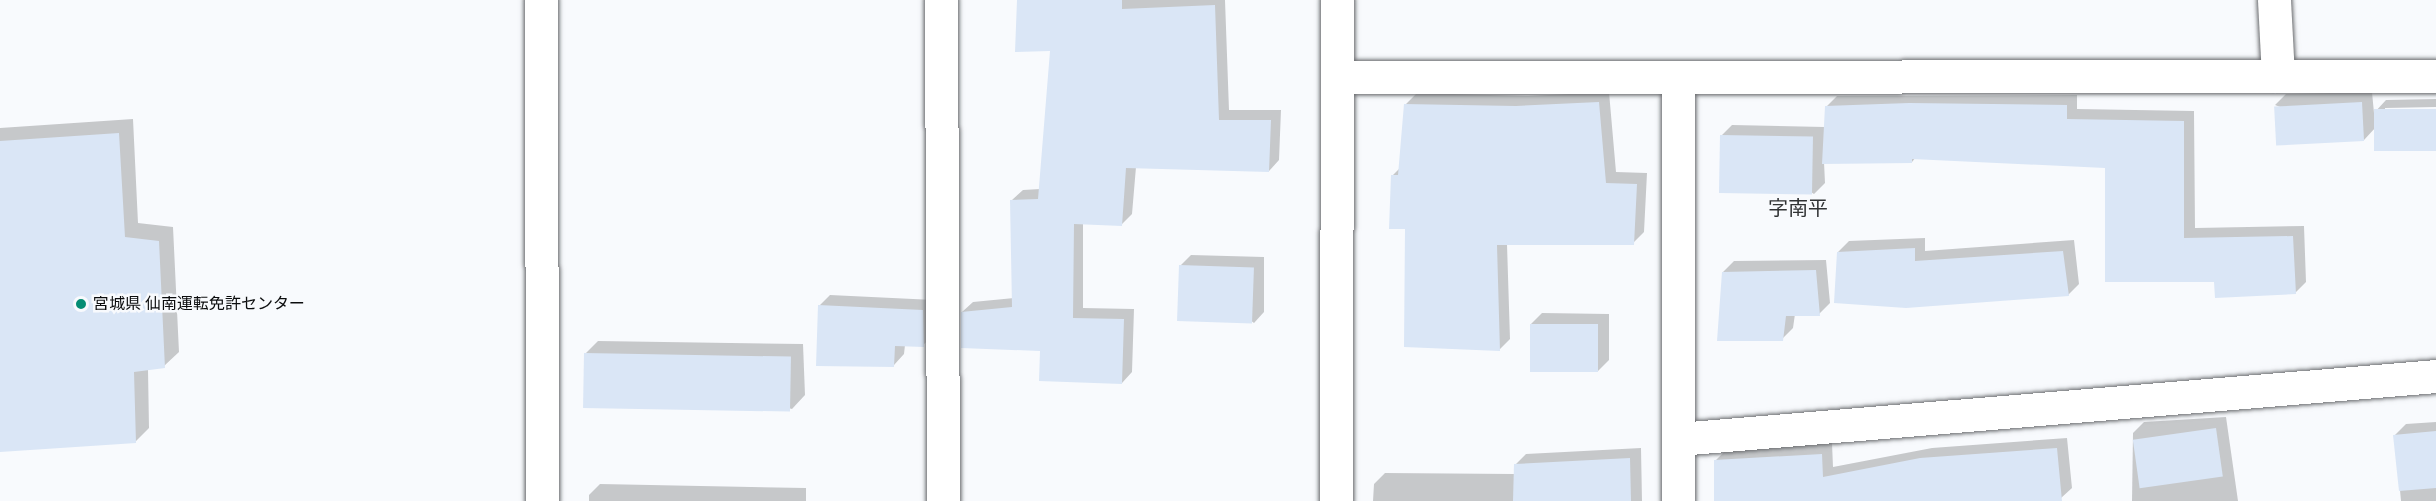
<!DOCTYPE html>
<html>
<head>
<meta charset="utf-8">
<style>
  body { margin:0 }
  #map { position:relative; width:2436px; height:501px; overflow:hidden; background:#f8fafd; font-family:"Roboto Serif","Noto Sans JP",serif }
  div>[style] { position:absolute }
  .shadow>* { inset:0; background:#0003 }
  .building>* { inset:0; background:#dae6f6; transform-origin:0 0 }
  .roads { filter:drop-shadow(0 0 2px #6b6d70) drop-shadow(0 0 2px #6b6d70) }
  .street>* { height:33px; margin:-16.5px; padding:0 16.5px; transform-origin:16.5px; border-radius:16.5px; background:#fff }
  .dots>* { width:16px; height:16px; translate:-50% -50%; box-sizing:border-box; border:3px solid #f8fafd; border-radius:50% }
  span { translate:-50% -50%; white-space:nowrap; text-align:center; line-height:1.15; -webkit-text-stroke:5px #f8fafd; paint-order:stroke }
  .poi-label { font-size:16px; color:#0b0c0d }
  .left { translate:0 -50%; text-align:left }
  .quarter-label { font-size:20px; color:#313335 }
</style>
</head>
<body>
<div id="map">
  <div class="shadow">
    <i style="clip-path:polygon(1019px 0,1225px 0,1229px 110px,1281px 110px,1279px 160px,1269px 171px,1136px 167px,1132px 214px,1122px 224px,1083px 223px,1083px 308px,1134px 309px,1132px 372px,1122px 383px,962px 312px,973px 302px,1014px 298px,1012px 200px,1023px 190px,1040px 189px,1051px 49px)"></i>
    <i style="clip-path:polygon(1609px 92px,1616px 172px,1647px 173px,1644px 232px,1633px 243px,1507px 244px,1510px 339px,1499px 350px,1407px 227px,1392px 176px,1400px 168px,1406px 104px,1417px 93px,1528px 96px)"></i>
    <i style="clip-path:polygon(2372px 92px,2374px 113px,2386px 100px,2436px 99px,2436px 107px,2385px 108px,2385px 111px,2436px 110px,2436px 150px,2376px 127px,2364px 140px,2275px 105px,2286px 94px)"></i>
    <i style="clip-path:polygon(2077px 95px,2077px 109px,2194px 111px,2195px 228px,2304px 226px,2306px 282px,2295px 293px,2216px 280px,2106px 167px,1916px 157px,1912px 162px,1824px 162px,1825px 183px,1814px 194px,1721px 136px,1732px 125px,1825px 127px,1826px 107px,1837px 96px)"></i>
    <i style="clip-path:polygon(133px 119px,138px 223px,173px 227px,179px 352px,164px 366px,148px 369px,149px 428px,135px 442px,0 451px,0 128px)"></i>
    <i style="clip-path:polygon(1925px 238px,1925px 251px,2074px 240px,2079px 284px,2068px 295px,1838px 252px,1849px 241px)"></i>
    <i style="clip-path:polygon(1191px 255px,1264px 257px,1264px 312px,1254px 323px,1180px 266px)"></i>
    <i style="clip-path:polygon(1826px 260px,1830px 303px,1819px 314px,1795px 314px,1793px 328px,1782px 339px,1723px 272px,1734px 261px)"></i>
    <i style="clip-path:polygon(830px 295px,934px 300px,934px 335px,923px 345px,905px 345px,904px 354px,894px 365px,819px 306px)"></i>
    <i style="clip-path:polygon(1542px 313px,1609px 314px,1609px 360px,1598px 371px,1531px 324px)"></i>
    <i style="clip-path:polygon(598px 341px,803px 344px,805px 395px,792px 409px,585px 354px)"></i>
    <i style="clip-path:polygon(2226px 417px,2238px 501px,2132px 501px,2133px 433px,2144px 422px)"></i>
    <i style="clip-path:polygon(2436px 422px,2436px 501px,2401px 501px,2395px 435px,2406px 424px)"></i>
    <i style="clip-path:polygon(2067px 438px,2072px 488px,2061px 498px,1715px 501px,1715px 461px,1726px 450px,1832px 443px,1833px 467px,1932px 448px)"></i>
    <i style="clip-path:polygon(1641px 448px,1642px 501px,1373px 501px,1374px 484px,1385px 473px,1515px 474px,1515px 465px,1526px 454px)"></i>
    <i style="clip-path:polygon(600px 484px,806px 488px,806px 501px,589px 501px,589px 495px)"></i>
  </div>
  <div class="building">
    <i style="clip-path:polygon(1017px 0,1122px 0,1122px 9px,1215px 5px,1219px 120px,1271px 120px,1269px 172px,1126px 168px,1122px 226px,1074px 224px,1073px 318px,1124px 319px,1122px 384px,1039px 381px,1040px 351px,961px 348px,961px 312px,1012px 307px,1010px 200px,1038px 199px,1050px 51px,1015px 52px)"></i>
    <i style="clip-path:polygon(1599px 102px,1606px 183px,1637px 184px,1634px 245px,1497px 245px,1500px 351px,1404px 347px,1405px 229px,1389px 229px,1391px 175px,1398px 175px,1404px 104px,1516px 106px)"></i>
    <i style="left:2362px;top:102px;width:39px;height:88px;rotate:87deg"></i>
    <i style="clip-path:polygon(1909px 103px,2067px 105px,2067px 119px,2184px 121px,2184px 238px,2293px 236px,2296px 294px,2215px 298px,2214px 282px,2105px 282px,2105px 168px,1912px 159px,1912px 163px,1822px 164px,1825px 106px)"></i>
    <i style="left:2436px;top:109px;width:42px;height:62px;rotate:90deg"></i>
    <i style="clip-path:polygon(119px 133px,125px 237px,159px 241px,165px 368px,134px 372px,136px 443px,0 452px,0 141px)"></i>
    <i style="left:1720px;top:135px;width:93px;height:58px;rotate:1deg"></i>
    <i style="clip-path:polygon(1915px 248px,1915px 261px,2063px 251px,2069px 296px,1906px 308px,1834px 303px,1837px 252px)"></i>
    <i style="left:1179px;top:265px;width:75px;height:56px;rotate:2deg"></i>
    <i style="clip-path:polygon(1816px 270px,1820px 316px,1786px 316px,1783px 341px,1717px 341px,1722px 272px)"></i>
    <i style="clip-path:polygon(818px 305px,923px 310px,924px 347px,895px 346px,894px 367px,816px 366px)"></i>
    <i style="left:1530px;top:324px;width:68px;height:48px"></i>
    <i style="left:584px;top:353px;width:207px;height:55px;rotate:1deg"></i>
    <i style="left:2216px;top:428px;width:49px;height:84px;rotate:82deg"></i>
    <i style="clip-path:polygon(2436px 431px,2436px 488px,2399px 491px,2393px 435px)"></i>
    <i style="clip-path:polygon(2057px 448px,2062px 501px,1714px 501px,1714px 460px,1822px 454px,1823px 477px,1920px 458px)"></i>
    <i style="clip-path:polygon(1630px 458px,1631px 501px,1513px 501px,1514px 464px)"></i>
  </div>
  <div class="roads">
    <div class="street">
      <i style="left:541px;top:0;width:501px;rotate:89.89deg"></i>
      <i style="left:941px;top:0;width:501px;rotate:89.77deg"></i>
      <i style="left:2274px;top:0;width:76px;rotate:87deg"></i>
      <i style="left:1337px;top:77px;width:1099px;rotate:-0.05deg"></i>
      <i style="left:1678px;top:77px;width:424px;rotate:90deg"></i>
      <i style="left:1678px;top:439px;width:761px;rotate:-4.75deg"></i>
      <i style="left:1336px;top:501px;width:501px;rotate:-89.89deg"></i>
    </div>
  </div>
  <div class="dots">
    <i style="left:81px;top:304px;background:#058d74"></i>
  </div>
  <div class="poi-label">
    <span class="left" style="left:93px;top:304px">宮城県 仙南運転免許センター</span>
  </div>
  <div class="quarter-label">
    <span style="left:1798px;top:208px">字南平</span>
  </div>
</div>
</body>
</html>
